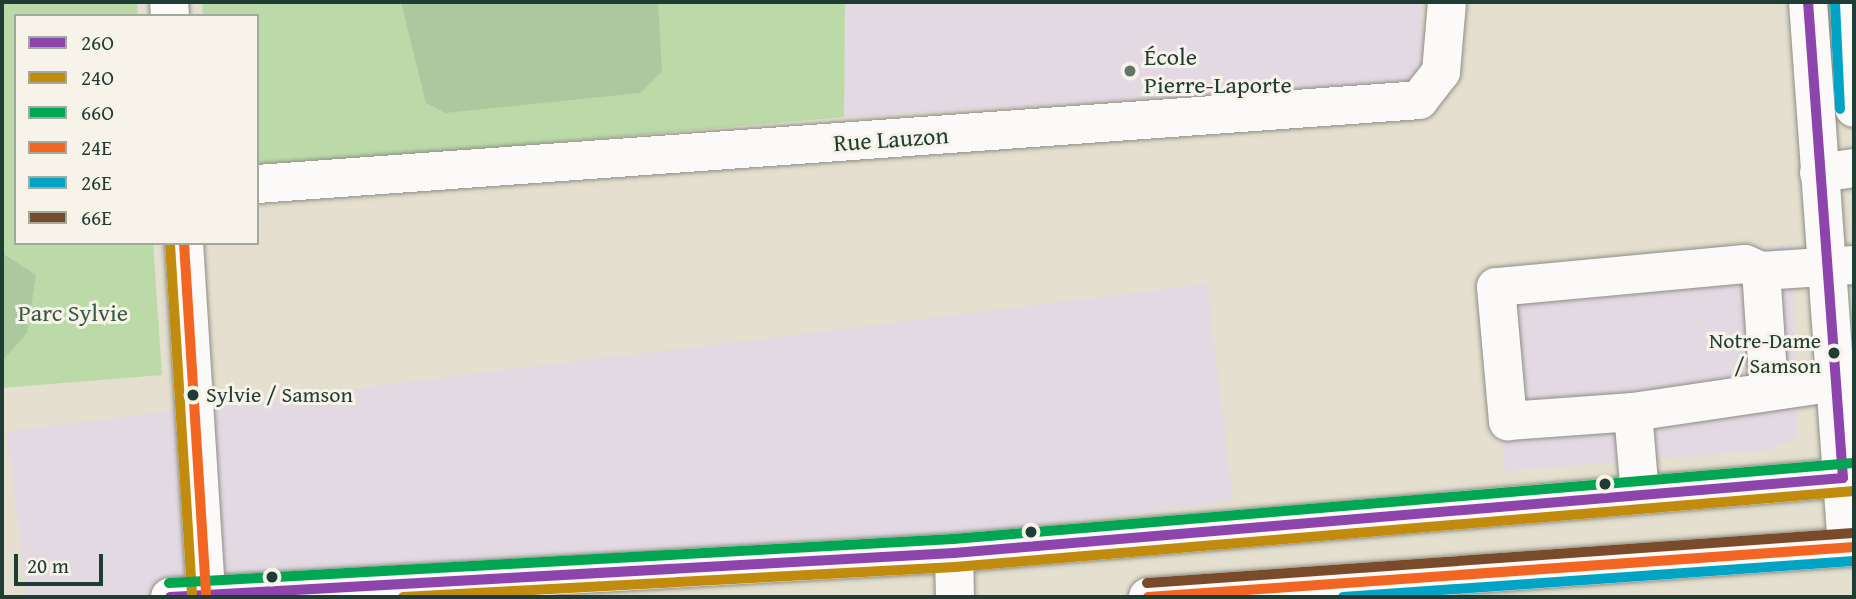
<!DOCTYPE html>
<html>
<head>
<meta charset="utf-8">
<style>
  body { margin:0 }
  #map { position:relative; width:1856px; height:599px; overflow:hidden; background:#e4dfcf; font-family:"Gentium Book Plus",serif }
  div>[style] { position:absolute }
  .built>* { inset:0; background:#e3d9e3; transform-origin:0 0 }
  .green>* { inset:0; background:#bcdaa8 }
  .forest>* { inset:0; background:#abc89e }
  .roads { filter:drop-shadow(0 0 2px #8d8f86) drop-shadow(0 0 2px #8d8f86) }
  .minor>* { height:38px; margin:-19px; padding:0 19px; transform-origin:19px; border-radius:19px; background:#fbfaf8 }
  .bus-1>* { height:10px; margin:-5px; padding:0 5px; transform-origin:5px; border-radius:5px; background:#8e44ad }
  .bus-2>* { height:10px; margin:-5px; padding:0 5px; transform-origin:5px; border-radius:5px; background:#c18c0d }
  .bus-3>* { height:10px; margin:-5px; padding:0 5px; transform-origin:5px; border-radius:5px; background:#00a651 }
  .bus-4>* { height:10px; margin:-5px; padding:0 5px; transform-origin:5px; border-radius:5px; background:#f26522 }
  .bus-5>* { height:10px; margin:-5px; padding:0 5px; transform-origin:5px; border-radius:5px; background:#02a4c6 }
  .bus-6>* { height:10px; margin:-5px; padding:0 5px; transform-origin:5px; border-radius:5px; background:#7a4b2a }
  .dots>* { width:19px; height:19px; translate:-50% -50%; box-sizing:border-box; border:4px solid #f7f3e8; border-radius:50% }
  span { translate:-50% -50%; white-space:nowrap; text-align:center; line-height:1.15; -webkit-text-stroke:6px #f7f3e8; paint-order:stroke }
  .bus-label { font-size:22px; color:#1f3d34 }
  .right { translate:-100% -50%; text-align:right }
  .left { translate:0 -50%; text-align:left }
  .poi-label { font-size:24px; color:#1f3d34 }
  .street-label { font-size:24px; color:#1f3d34 }
  .park-label { font-size:24px; color:#385b45 }
  .frame { position:absolute; inset:0; border:4px solid #1f3d34; pointer-events:none }
  .legend { position:absolute; left:14px; top:14px; width:245px; height:231px; box-sizing:border-box; background:#f7f3e8; border:2px solid #a1aaa0; margin:0; padding:9px 12px; list-style:none; font-size:21px; color:#1f3d34 }
  .legend li { display:flex; align-items:center; gap:14px; height:35px }
  .legend b { width:35px; border:2px solid #a1aaa0 }
  .scale { position:absolute; left:14px; top:554px; width:89px; height:32px; box-sizing:border-box; border:4px solid #1f3d34; border-top:0; padding-left:9px; font-size:21px; line-height:24px; white-space:nowrap; color:#1f3d34; -webkit-text-stroke:5px #f7f3e8; paint-order:stroke }
</style>
</head>
<body>
<div id="map">
  <div class="built">
    <i style="clip-path:polygon(845px 2px,1420px 2px,1425px 59px,1406px 84px,844px 117px)"></i>
    <i style="clip-path:polygon(1792px 245px,1798px 438px,1769px 450px,1504px 471px,1490px 269px)"></i>
    <i style="left:1207px;top:284px;width:219px;height:1209px;rotate:83deg"></i>
  </div>
  <div class="green">
    <i style="clip-path:polygon(2px 2px,137px 2px,138px 16px,16px 16px,16px 243px,153px 243px,162px 375px,2px 388px)"></i>
    <i style="clip-path:polygon(202px 2px,845px 2px,844px 117px,257px 169px,257px 16px,203px 16px)"></i>
  </div>
  <div class="forest">
    <i style="clip-path:polygon(401px 2px,658px 2px,662px 71px,640px 93px,445px 113px,426px 103px)"></i>
    <i style="clip-path:polygon(2px 253px,36px 275px,27px 333px,2px 361px)"></i>
  </div>
  <div class="roads">
    <div class="minor">
      <i style="left:169px;top:2px;width:14px;rotate:86deg"></i>
      <i style="left:1808px;top:2px;width:547px;rotate:85.91deg"></i>
      <i style="left:1849px;top:2px;width:106px;rotate:87.3deg"></i>
      <i style="left:1819px;top:173px;width:35px;rotate:-8deg"></i>
      <i style="left:257px;top:184px;width:1165px;rotate:-4.13deg"></i>
      <i style="left:1419px;top:100px;width:36px;rotate:-52deg"></i>
      <i style="left:1441px;top:72px;width:70px;rotate:-85.1deg"></i>
      <i style="left:184px;top:243px;width:355px;rotate:86.4deg"></i>
      <i style="left:1761px;top:271px;width:17px;rotate:-156deg"></i>
      <i style="left:1745px;top:264px;width:250px;rotate:174.7deg"></i>
      <i style="left:1496px;top:287px;width:135px;rotate:84.9deg"></i>
      <i style="left:1508px;top:421px;width:125px;rotate:-4.1deg"></i>
      <i style="left:1633px;top:412px;width:204px;rotate:-8.4deg"></i>
      <i style="left:1769px;top:390px;width:119px;rotate:-93.8deg"></i>
      <i style="left:1761px;top:271px;width:93px;rotate:-3.7deg"></i>
      <i style="left:1633px;top:412px;width:83px;rotate:85.2deg"></i>
      <i style="left:954px;top:553px;width:44px;rotate:88.7deg"></i>
      <i style="left:170px;top:597px;width:785px;rotate:-3.21deg"></i>
      <i style="left:954px;top:553px;width:903px;rotate:-4.83deg"></i>
      <i style="left:1148px;top:597px;width:708px;rotate:-4.05deg"></i>
    </div>
  </div>
  <div class="bus-1">
    <i style="left:170px;top:597px;width:785px;rotate:-3.21deg"></i>
    <i style="left:954px;top:553px;width:892px;rotate:-4.82deg"></i>
    <i style="left:1843px;top:478px;width:477px;rotate:-94.2deg"></i>
  </div>
  <div class="bus-2">
    <i style="left:170px;top:244px;width:354px;rotate:86.4deg"></i>
    <i style="left:403px;top:597px;width:553px;rotate:-3.11deg"></i>
    <i style="left:955px;top:567px;width:902px;rotate:-4.83deg"></i>
  </div>
  <div class="bus-3">
    <i style="left:169px;top:583px;width:785px;rotate:-3.21deg"></i>
    <i style="left:953px;top:539px;width:903px;rotate:-4.83deg"></i>
  </div>
  <div class="bus-4">
    <i style="left:184px;top:243px;width:355px;rotate:86.4deg"></i>
    <i style="left:1148px;top:597px;width:708px;rotate:-4.05deg"></i>
  </div>
  <div class="bus-5">
    <i style="left:1835px;top:3px;width:106px;rotate:87.3deg"></i>
    <i style="left:1343px;top:597px;width:512px;rotate:-4.03deg"></i>
  </div>
  <div class="bus-6">
    <i style="left:1147px;top:583px;width:708px;rotate:-4.05deg"></i>
  </div>
  <div class="dots">
    <i style="left:1130px;top:71px;background:#64766a"></i>
    <i style="left:1834px;top:353px;background:#1f3d34"></i>
    <i style="left:193px;top:395px;background:#1f3d34"></i>
    <i style="left:1605px;top:484px;background:#1f3d34"></i>
    <i style="left:1031px;top:532px;background:#1f3d34"></i>
    <i style="left:272px;top:577px;background:#1f3d34"></i>
  </div>
  <div class="bus-label">
    <span class="right" style="left:1821px;top:353px">Notre-Dame<br>/ Samson</span>
    <span class="left" style="left:206px;top:395px">Sylvie / Samson</span>
  </div>
  <div class="poi-label">
    <span class="left" style="left:1144px;top:71px">École<br>Pierre-Laporte</span>
  </div>
  <div class="street-label">
    <span style="left:891px;top:139px;rotate:-4deg">Rue Lauzon</span>
  </div>
  <div class="park-label">
    <span style="left:73px;top:313px">Parc Sylvie</span>
  </div>
  <div class="frame"></div>
  <ul class="legend">
  <li><b style="height:9px;background:#8e44ad"></b>26O</li>
  <li><b style="height:9px;background:#c18c0d"></b>24O</li>
  <li><b style="height:9px;background:#00a651"></b>66O</li>
  <li><b style="height:9px;background:#f26522"></b>24E</li>
  <li><b style="height:9px;background:#02a4c6"></b>26E</li>
  <li><b style="height:9px;background:#7a4b2a"></b>66E</li>
  </ul>
  <div class="scale">20 m</div>
</div>
</body>
</html>
